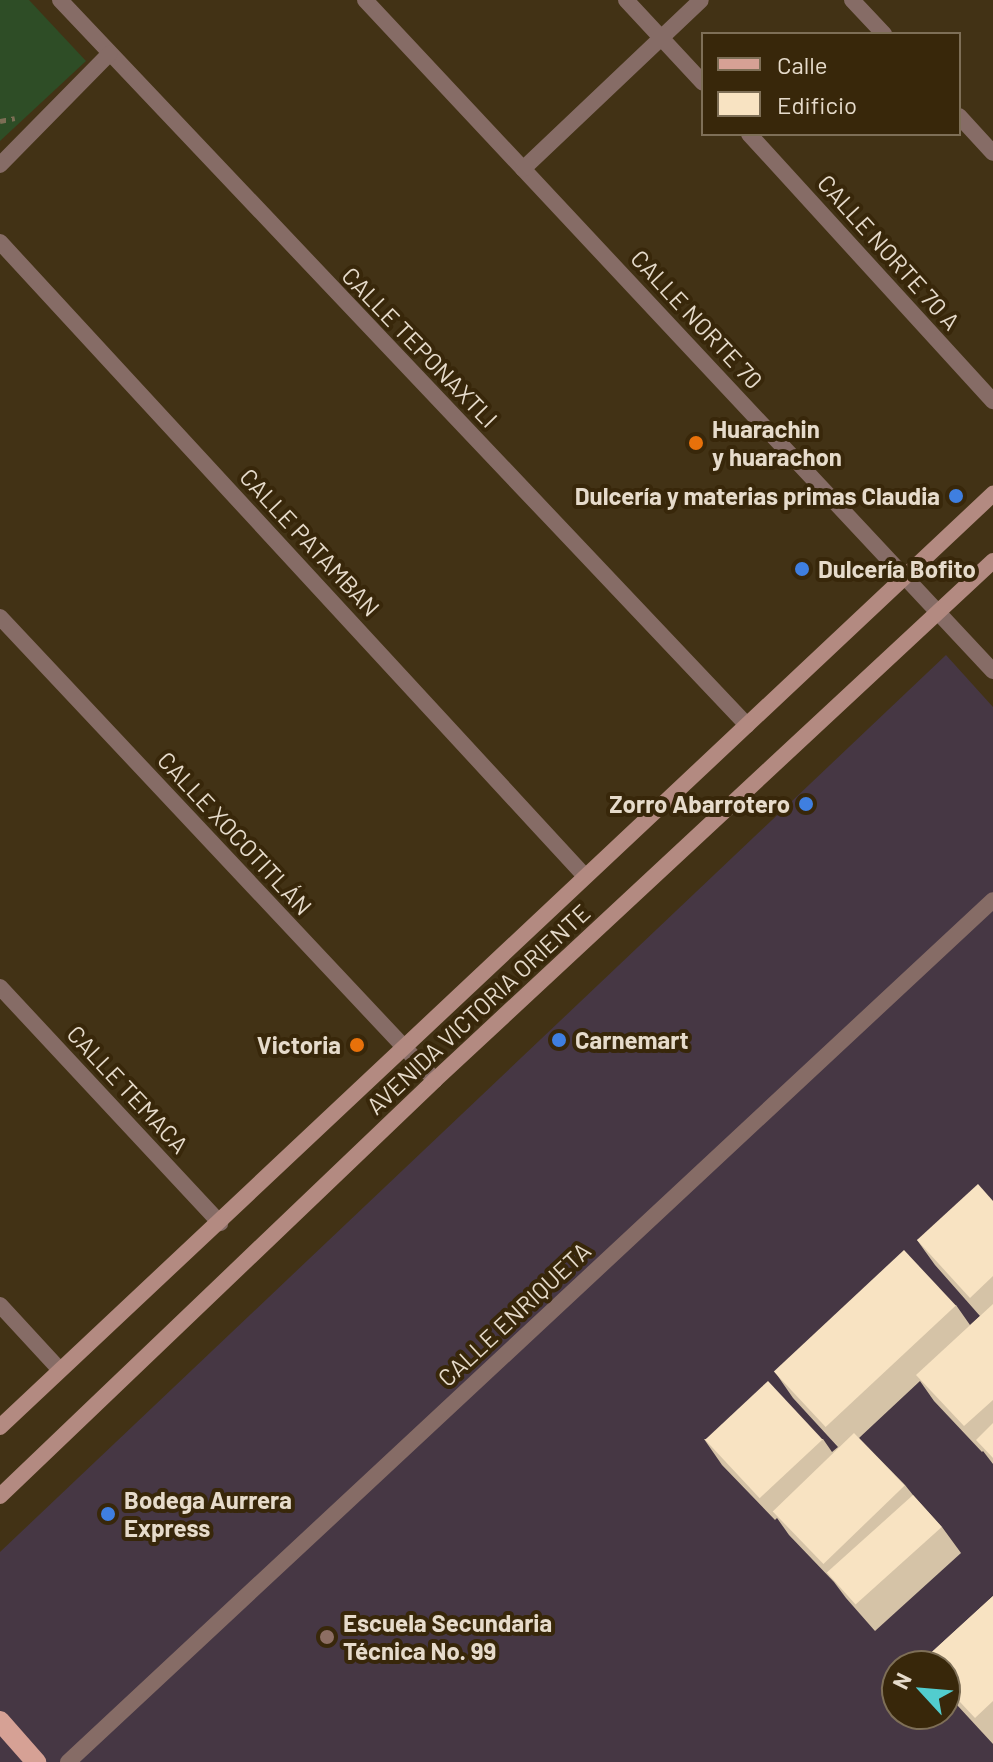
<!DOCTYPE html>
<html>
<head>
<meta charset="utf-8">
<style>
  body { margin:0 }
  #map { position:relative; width:993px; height:1762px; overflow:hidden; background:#423215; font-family:Barlow,sans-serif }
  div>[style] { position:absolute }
  .industrial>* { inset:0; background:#463744 }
  .green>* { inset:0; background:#2e4d26 }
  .path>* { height:5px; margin-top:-2.5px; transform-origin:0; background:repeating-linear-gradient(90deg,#7c6e55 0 6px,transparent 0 12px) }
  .lane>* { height:16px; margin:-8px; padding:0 8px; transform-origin:8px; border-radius:8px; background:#866c66 }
  .street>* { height:16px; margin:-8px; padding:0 8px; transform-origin:8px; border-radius:8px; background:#866c66 }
  .secondary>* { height:16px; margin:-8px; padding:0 8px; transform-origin:8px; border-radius:8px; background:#b38a81 }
  .primary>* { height:20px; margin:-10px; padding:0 10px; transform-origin:10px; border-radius:10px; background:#d6a195 }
  .wall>* { inset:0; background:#d5c3a7 }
  .building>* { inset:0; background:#f8e3c2; transform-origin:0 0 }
  .dots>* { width:22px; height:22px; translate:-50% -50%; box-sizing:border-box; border:4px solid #38270a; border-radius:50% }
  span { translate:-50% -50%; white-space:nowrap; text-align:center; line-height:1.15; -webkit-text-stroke:8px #38270a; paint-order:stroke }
  .street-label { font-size:24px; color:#e6dbcb }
  .poi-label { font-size:24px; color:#e6dbcb; font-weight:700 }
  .left { translate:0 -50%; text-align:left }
  .right { translate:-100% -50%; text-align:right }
  .legend { position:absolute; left:701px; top:32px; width:260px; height:104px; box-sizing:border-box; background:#38270a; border:2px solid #7e6f57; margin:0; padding:10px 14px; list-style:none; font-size:24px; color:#e6dbcb }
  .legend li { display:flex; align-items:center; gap:16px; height:40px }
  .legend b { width:40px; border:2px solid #7e6f57 }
  .north { position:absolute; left:881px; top:1650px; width:80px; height:80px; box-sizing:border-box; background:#38270a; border:2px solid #7e6f57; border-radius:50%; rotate:296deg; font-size:22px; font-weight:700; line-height:32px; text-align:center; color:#e6dbcb }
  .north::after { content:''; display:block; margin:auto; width:28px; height:36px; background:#52cdce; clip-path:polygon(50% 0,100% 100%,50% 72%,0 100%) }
</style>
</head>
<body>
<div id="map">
  <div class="industrial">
    <i style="clip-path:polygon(evenodd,946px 655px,993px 707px,993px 1762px,0 1762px,0 1552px,946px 655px,897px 1666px,945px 1666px,945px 1714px,897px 1714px,897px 1666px)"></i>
  </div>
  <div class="green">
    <i style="clip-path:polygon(0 0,29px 0,86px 61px,0 141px)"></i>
  </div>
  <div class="path">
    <i style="left:0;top:121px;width:15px;rotate:-11deg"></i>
  </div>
  <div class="lane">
    <i style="left:68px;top:1762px;width:1264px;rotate:-42.98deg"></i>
  </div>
  <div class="street">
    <i style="left:60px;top:0;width:999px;rotate:46.54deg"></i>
    <i style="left:365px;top:0;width:919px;rotate:46.9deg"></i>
    <i style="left:626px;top:0;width:113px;rotate:47.1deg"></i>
    <i style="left:852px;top:0;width:47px;rotate:46.7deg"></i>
    <i style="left:959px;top:116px;width:50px;rotate:47.4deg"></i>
    <i style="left:749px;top:134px;width:362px;rotate:47.6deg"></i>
    <i style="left:0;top:165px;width:156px;rotate:-45.5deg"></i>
    <i style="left:523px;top:169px;width:245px;rotate:-43.5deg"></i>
    <i style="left:0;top:242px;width:861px;rotate:47.31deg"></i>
    <i style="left:0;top:617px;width:635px;rotate:46.79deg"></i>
    <i style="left:0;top:987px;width:323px;rotate:47deg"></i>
    <i style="left:0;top:1305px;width:88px;rotate:47.3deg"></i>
  </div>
  <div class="secondary">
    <i style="left:0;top:1427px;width:1363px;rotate:-43.22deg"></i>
    <i style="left:0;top:1496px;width:602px;rotate:-43.72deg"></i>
    <i style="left:435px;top:1080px;width:762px;rotate:-42.93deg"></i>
  </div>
  <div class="primary">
    <i style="left:0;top:1721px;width:55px;rotate:48.7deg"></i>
  </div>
  <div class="wall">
    <i style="clip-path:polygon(993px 1201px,993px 1464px,983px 1451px,982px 1452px,934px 1401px,920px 1381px,859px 1438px,905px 1485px,913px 1495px,942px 1527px,961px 1553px,875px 1631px,846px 1598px,834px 1582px,789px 1535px,777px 1518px,775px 1520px,722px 1465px,704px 1439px,823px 1439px,832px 1452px,838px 1447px,793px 1398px,775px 1372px,956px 1305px,970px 1325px,980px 1316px,935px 1265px,917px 1240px)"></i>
    <i style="clip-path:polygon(993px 1596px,993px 1744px,945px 1692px,945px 1666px,926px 1666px,922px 1661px)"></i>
  </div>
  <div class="building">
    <i style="clip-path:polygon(978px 1184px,993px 1201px,993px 1276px,970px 1298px,917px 1240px)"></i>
    <i style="left:904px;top:1250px;width:76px;height:178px;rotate:47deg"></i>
    <i style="clip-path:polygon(993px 1304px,993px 1400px,964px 1426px,916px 1375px)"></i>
    <i style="left:768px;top:1381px;width:80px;height:86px;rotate:47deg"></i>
    <i style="clip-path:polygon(993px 1423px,993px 1458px,976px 1440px)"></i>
    <i style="left:854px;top:1433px;width:73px;height:113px;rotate:46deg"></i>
    <i style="left:913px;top:1495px;width:43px;height:116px;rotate:48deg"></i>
    <i style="clip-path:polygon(993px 1596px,993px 1701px,975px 1718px,945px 1686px,945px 1666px,927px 1666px,922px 1661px)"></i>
  </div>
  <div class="dots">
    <i style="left:696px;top:443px;background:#e8710a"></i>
    <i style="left:956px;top:496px;background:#3f7fe0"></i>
    <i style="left:802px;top:569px;background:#3f7fe0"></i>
    <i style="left:806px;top:804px;background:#3f7fe0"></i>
    <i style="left:559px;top:1040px;background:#3f7fe0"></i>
    <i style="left:357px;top:1045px;background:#e8710a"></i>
    <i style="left:108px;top:1514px;background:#3f7fe0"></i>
    <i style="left:327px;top:1637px;background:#8d6e63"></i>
  </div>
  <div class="street-label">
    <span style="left:889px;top:252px;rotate:48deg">CALLE NORTE 70 A</span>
    <span style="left:697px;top:319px;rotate:47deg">CALLE NORTE 70</span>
    <span style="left:420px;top:347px;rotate:46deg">CALLE TEPONAXTLI</span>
    <span style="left:310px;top:542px;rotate:47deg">CALLE PATAMBAN</span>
    <span style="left:235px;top:833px;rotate:47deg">CALLE XOCOTITLÁN</span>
    <span style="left:478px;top:1009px;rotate:-43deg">AVENIDA VICTORIA ORIENTE</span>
    <span style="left:128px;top:1089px;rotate:47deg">CALLE TEMACA</span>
    <span style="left:514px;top:1314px;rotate:-43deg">CALLE ENRIQUETA</span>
  </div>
  <div class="poi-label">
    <span class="left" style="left:712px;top:443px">Huarachin<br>y huarachon</span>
    <span class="right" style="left:940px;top:496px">Dulcería y materias primas Claudia</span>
    <span class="left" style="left:818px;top:569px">Dulcería Bofito</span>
    <span class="right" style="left:790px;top:804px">Zorro Abarrotero</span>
    <span class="left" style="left:575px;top:1040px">Carnemart</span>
    <span class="right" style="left:341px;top:1045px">Victoria</span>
    <span class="left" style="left:124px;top:1514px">Bodega Aurrera<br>Express</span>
    <span class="left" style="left:343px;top:1637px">Escuela Secundaria<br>Técnica No. 99</span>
  </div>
  <ul class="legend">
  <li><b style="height:10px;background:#d6a195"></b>Calle</li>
  <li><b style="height:22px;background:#f8e3c2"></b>Edificio</li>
  </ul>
  <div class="north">N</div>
</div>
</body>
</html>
